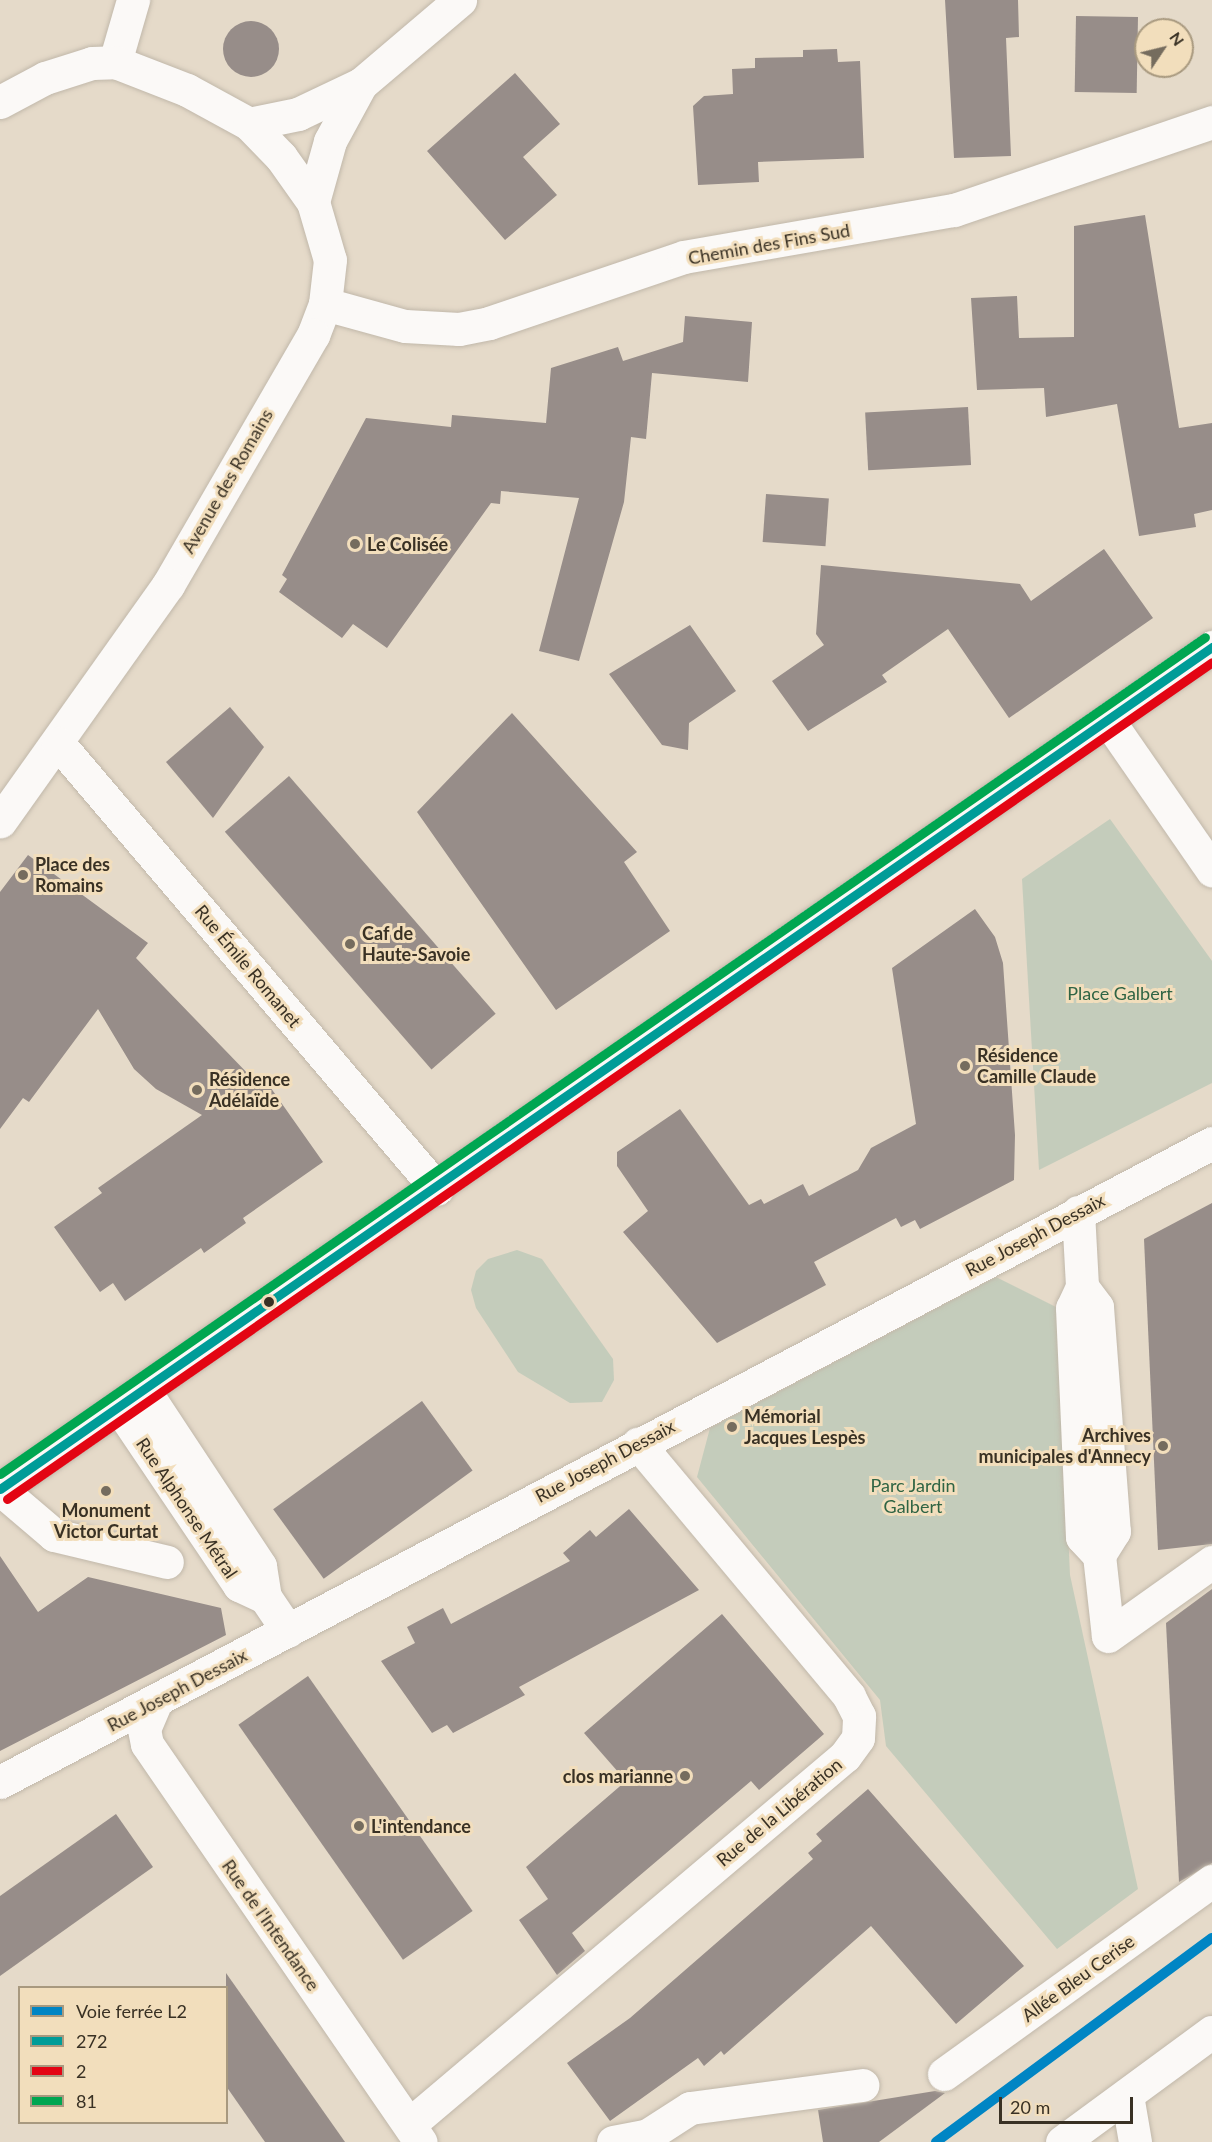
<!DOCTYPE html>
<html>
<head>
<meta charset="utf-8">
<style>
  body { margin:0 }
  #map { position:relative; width:1212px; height:2142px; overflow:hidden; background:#e5dac9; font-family:Lato,sans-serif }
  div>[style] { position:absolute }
  .green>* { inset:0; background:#c4ccbb }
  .building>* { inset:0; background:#978d89; transform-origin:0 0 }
  .round { border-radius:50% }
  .roads { filter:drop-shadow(0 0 2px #c1b8aa) drop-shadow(0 0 2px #c1b8aa) }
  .pedestrian>* { height:33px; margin:-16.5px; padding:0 16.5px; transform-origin:16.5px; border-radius:16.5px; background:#fbf9f7 }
  .minor>* { height:33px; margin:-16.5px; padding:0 16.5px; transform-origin:16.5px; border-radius:16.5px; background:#fbf9f7 }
  .secondary>* { height:33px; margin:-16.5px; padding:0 16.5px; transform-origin:16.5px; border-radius:16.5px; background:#fbf9f7 }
  .bus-1>* { height:9px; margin:-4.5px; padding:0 4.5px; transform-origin:4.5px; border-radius:4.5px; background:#009c98 }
  .bus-2>* { height:9px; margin:-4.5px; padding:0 4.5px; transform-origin:4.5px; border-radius:4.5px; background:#e30513 }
  .bus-3>* { height:9px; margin:-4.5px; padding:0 4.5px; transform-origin:4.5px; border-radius:4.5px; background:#00a651 }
  .rail-1>* { height:10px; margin:-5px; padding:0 5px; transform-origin:5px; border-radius:5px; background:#0085c4 }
  .dots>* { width:16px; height:16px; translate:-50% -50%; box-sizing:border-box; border:3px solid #f2debc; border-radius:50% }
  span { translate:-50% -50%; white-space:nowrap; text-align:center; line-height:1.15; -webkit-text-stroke:6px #f2debc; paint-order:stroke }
  .street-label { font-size:18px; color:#393124 }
  .poi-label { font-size:18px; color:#393124; font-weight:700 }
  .left { translate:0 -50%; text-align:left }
  .right { translate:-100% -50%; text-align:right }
  .park-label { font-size:18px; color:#2f6444 }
  .legend { position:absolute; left:18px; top:1986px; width:210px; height:138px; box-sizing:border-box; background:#f2debc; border:2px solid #a8997f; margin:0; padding:8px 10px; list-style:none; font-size:18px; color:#393124 }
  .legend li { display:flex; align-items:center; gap:12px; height:30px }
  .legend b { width:30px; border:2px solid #a8997f }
  .north { position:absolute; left:1134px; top:18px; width:60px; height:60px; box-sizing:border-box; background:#f2debc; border:2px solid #a8997f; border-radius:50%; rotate:55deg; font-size:16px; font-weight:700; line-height:24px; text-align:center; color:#393124 }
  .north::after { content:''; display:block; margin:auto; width:21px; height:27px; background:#756c5e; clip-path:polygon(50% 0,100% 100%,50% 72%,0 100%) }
  .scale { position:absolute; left:999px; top:2097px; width:134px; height:27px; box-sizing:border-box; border:3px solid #393124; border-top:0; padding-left:8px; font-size:18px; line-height:21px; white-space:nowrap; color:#393124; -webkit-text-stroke:4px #f2debc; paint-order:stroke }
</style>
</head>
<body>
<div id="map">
  <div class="green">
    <i style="clip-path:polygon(1110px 819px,1212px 961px,1212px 1083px,1039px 1170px,1022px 879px)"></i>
    <i style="clip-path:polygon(517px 1250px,542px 1259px,613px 1359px,614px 1380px,602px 1402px,570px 1403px,518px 1372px,476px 1308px,471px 1290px,476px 1271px,488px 1259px)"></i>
    <i style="clip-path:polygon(996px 1277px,1058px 1308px,1070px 1575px,1138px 1889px,1057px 1949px,886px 1746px,880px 1700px,697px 1477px,710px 1428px)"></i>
  </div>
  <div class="building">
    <i style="clip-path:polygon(945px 0,1018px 0,1019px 37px,1006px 38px,1011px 156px,954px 158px)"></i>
    <i style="left:1076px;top:16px;width:62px;height:76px;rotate:1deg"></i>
    <i class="round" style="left:223px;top:21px;width:56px;height:56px"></i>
    <i style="clip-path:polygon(837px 49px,838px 62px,860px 61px,864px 158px,758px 162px,759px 182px,698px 185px,693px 106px,704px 96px,733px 94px,732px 69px,755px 68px,755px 58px,803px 57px,803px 50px)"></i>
    <i style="clip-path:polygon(515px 73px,560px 124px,523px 157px,557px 195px,505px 240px,427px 151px)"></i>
    <i style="clip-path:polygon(1145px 215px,1179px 428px,1212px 423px,1212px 510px,1194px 514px,1196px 527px,1139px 536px,1117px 404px,1046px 417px,1044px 388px,977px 390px,971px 298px,1017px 296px,1019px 338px,1074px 337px,1074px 226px)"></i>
    <i style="clip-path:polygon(685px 316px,752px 322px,748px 382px,652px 373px,646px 439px,631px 437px,624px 502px,579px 661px,539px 651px,579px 498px,501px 491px,500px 504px,491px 503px,387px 648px,353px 624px,342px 638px,279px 592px,287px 579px,282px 575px,366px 418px,451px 427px,452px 415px,546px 423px,551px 368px,618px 347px,623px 361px,683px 342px)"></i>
    <i style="left:968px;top:407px;width:58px;height:103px;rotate:87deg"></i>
    <i style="left:766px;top:494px;width:63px;height:48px;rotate:4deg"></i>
    <i style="clip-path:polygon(1104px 549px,1153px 618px,1009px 718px,948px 629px,882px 675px,887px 682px,808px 731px,772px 681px,824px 645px,816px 634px,821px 565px,1020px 584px,1031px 601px)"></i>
    <i style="clip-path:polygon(690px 625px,736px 691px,689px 723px,688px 750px,662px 745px,609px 674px)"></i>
    <i style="clip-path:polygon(230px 707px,264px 747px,213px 818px,166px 762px)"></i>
    <i style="clip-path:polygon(512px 713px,637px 852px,624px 862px,670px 931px,556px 1010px,417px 812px)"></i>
    <i style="left:289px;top:776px;width:315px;height:85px;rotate:49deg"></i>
    <i style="clip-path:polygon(28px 855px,148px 943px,136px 958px,253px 1079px,261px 1074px,323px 1162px,243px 1218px,246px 1223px,204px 1253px,201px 1248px,125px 1301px,113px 1283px,100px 1292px,54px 1227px,102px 1193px,98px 1188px,202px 1115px,156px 1089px,134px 1069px,98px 1009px,29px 1102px,23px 1098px,0 1129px,0 892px)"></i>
    <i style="clip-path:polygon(975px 909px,995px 937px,1003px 963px,1015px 1135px,1014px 1180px,920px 1229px,915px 1220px,901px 1227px,896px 1218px,814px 1262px,826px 1285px,717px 1343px,623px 1232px,648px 1211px,617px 1166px,617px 1152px,680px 1109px,749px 1205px,761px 1199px,764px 1204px,803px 1184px,809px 1196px,858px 1170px,871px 1148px,916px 1124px,892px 968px)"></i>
    <i style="clip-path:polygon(1212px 1203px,1212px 1544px,1158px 1550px,1144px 1239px)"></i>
    <i style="left:422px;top:1401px;width:86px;height:184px;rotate:54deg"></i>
    <i style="clip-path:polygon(629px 1509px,699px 1590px,519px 1687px,525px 1695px,453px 1733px,447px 1725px,432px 1733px,381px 1661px,415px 1643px,407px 1627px,443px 1608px,451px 1624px,570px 1561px,563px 1553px,590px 1530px,596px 1537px)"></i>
    <i style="clip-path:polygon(0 1556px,38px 1612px,88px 1577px,221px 1608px,226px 1635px,0 1751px)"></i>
    <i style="clip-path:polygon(1212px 1589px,1212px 1863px,1179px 1882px,1166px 1623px)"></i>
    <i style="clip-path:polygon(722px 1614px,824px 1734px,759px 1790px,751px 1781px,572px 1933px,585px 1951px,557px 1975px,519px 1920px,548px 1899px,526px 1867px,626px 1781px,584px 1733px)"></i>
    <i style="left:308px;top:1676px;width:287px;height:85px;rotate:55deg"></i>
    <i style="clip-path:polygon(868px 1789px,1024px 1966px,956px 2024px,871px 1926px,724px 2055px,721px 2051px,704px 2066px,698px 2058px,610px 2121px,567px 2063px,630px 2018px,813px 1859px,808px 1853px,822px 1841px,816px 1834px)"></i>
    <i style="clip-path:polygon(116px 1814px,153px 1867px,0 1976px,0 1896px)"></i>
    <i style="clip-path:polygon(226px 1973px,345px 2142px,265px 2142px,226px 2086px)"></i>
    <i style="clip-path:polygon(935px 2091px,945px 2093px,879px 2142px,823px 2142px,818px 2110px)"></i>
  </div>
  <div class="roads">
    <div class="pedestrian">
      <i style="left:1108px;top:1636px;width:128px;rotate:-35.4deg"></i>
      <i style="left:944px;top:2074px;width:330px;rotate:-35.8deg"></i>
      <i style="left:648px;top:2135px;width:50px;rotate:-32.7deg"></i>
      <i style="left:690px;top:2108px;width:174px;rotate:-7.6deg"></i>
    </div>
    <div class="minor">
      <i style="left:115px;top:62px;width:65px;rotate:-73.8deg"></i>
      <i style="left:0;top:102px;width:51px;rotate:-28.1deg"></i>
      <i style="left:45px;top:78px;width:49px;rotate:-17.7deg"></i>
      <i style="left:92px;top:63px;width:23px;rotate:-2deg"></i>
      <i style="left:115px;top:62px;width:77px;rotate:21.3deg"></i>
      <i style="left:187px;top:90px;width:71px;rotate:28.7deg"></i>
      <i style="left:249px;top:124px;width:46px;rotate:45.9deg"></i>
      <i style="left:281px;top:157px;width:55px;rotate:54.6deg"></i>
      <i style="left:313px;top:202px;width:60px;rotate:73.7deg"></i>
      <i style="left:330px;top:260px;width:44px;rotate:96.5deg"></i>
      <i style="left:325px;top:304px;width:33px;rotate:111deg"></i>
      <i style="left:313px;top:335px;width:289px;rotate:120.1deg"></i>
      <i style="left:168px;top:585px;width:290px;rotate:125.4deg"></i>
      <i style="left:249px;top:124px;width:50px;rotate:-11.5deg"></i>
      <i style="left:298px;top:114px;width:70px;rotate:-25.5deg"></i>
      <i style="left:361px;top:84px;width:130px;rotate:-40.3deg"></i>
      <i style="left:313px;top:202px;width:63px;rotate:-74.4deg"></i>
      <i style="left:330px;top:141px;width:65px;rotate:-61.5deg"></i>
      <i style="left:325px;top:304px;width:83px;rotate:15.4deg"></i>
      <i style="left:405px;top:326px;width:54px;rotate:3.2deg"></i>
      <i style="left:459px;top:329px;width:31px;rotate:-11deg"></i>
      <i style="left:489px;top:323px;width:206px;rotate:-18.7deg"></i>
      <i style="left:684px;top:257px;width:274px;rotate:-9.9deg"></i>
      <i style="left:954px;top:210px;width:273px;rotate:-18.8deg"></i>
      <i style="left:1108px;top:720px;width:183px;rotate:55.3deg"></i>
      <i style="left:58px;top:743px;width:585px;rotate:49.64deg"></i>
      <i style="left:1078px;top:1212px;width:75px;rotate:86.9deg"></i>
      <i style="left:1082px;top:1287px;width:23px;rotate:115deg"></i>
      <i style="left:1072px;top:1308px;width:229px;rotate:87.5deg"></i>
      <i style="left:1082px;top:1537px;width:25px;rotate:47deg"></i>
      <i style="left:1099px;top:1555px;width:81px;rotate:83.7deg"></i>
      <i style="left:1082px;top:1287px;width:25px;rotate:53deg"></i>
      <i style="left:1097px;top:1307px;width:225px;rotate:85.7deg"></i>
      <i style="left:1114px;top:1531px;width:28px;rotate:122deg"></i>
      <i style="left:144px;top:1390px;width:211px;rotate:56.6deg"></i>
      <i style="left:260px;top:1566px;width:31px;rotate:81deg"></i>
      <i style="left:265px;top:1597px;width:41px;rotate:55.9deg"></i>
      <i style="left:119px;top:1407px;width:215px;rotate:56deg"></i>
      <i style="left:239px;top:1585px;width:29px;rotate:25deg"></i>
      <i style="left:0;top:1489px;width:71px;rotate:40.4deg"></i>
      <i style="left:54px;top:1535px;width:116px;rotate:13.4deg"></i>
      <i style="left:156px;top:1701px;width:30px;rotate:113deg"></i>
      <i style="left:144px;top:1729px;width:15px;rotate:79deg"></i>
      <i style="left:147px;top:1744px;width:483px;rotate:55.5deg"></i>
      <i style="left:0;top:1782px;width:1370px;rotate:-27.8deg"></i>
      <i style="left:1127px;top:2095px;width:48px;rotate:80.3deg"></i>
      <i style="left:411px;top:2123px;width:568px;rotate:-40.22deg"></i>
      <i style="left:845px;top:1756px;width:22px;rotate:-54deg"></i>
      <i style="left:858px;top:1738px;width:22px;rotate:-87deg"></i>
      <i style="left:859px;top:1716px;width:22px;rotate:-117deg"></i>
      <i style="left:849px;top:1696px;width:329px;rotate:-129.9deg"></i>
      <i style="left:613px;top:2142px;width:36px;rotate:-11deg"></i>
    </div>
    <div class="secondary">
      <i style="left:0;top:1489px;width:1476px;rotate:-34.79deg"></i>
      <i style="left:1062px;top:2142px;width:186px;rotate:-36.3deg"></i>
    </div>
  </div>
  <div class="bus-1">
    <i style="left:0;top:1489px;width:1476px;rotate:-34.79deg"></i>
  </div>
  <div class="bus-2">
    <i style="left:7px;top:1499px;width:1467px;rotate:-34.78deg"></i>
  </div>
  <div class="bus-3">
    <i style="left:0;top:1474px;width:1467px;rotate:-34.78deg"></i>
  </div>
  <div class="rail-1">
    <i style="left:936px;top:2142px;width:343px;rotate:-36.5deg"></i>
  </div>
  <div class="dots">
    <i style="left:355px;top:544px;background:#756c5e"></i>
    <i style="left:23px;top:875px;background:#756c5e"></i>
    <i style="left:350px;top:944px;background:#756c5e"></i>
    <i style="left:965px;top:1066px;background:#756c5e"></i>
    <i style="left:197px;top:1090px;background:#756c5e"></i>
    <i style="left:269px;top:1302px;background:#393124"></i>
    <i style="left:732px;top:1427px;background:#756c5e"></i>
    <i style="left:1163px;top:1446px;background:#756c5e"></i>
    <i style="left:106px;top:1491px;background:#756c5e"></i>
    <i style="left:685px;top:1776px;background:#756c5e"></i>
    <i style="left:359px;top:1826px;background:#756c5e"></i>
  </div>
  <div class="street-label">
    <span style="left:769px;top:244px;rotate:-10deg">Chemin des Fins Sud</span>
    <span style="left:227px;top:481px;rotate:-60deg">Avenue des Romains</span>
    <span style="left:248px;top:966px;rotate:50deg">Rue Émile Romanet</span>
    <span style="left:1035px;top:1235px;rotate:-28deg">Rue Joseph Dessaix</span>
    <span style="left:605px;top:1461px;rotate:-28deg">Rue Joseph Dessaix</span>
    <span style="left:187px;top:1508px;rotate:56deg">Rue Alphonse Métral</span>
    <span style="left:177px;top:1690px;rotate:-28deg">Rue Joseph Dessaix</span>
    <span style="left:779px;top:1812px;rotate:-40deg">Rue de la Libération</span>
    <span style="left:271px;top:1925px;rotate:55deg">Rue de l'Intendance</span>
    <span style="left:1078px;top:1978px;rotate:-36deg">Allée Bleu Cerise</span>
  </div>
  <div class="poi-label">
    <span class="left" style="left:367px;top:544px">Le Colisée</span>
    <span class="left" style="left:35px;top:875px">Place des<br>Romains</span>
    <span class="left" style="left:362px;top:944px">Caf de<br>Haute-Savoie</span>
    <span class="left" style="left:977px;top:1066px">Résidence<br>Camille Claude</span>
    <span class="left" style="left:209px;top:1090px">Résidence<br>Adélaïde</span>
    <span class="left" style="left:744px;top:1427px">Mémorial<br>Jacques Lespès</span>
    <span class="right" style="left:1151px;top:1446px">Archives<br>municipales d'Annecy</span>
    <span style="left:106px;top:1521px">Monument<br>Victor Curtat</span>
    <span class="right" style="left:673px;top:1776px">clos marianne</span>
    <span class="left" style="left:371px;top:1826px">L'intendance</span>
  </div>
  <div class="park-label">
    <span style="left:1120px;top:993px">Place Galbert</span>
    <span style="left:913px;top:1496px">Parc Jardin<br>Galbert</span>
  </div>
  <ul class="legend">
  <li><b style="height:8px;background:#0085c4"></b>Voie ferrée L2</li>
  <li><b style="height:8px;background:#009c98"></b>272</li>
  <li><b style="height:8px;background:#e30513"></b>2</li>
  <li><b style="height:8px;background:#00a651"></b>81</li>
  </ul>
  <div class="north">N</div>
  <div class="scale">20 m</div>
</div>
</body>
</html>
